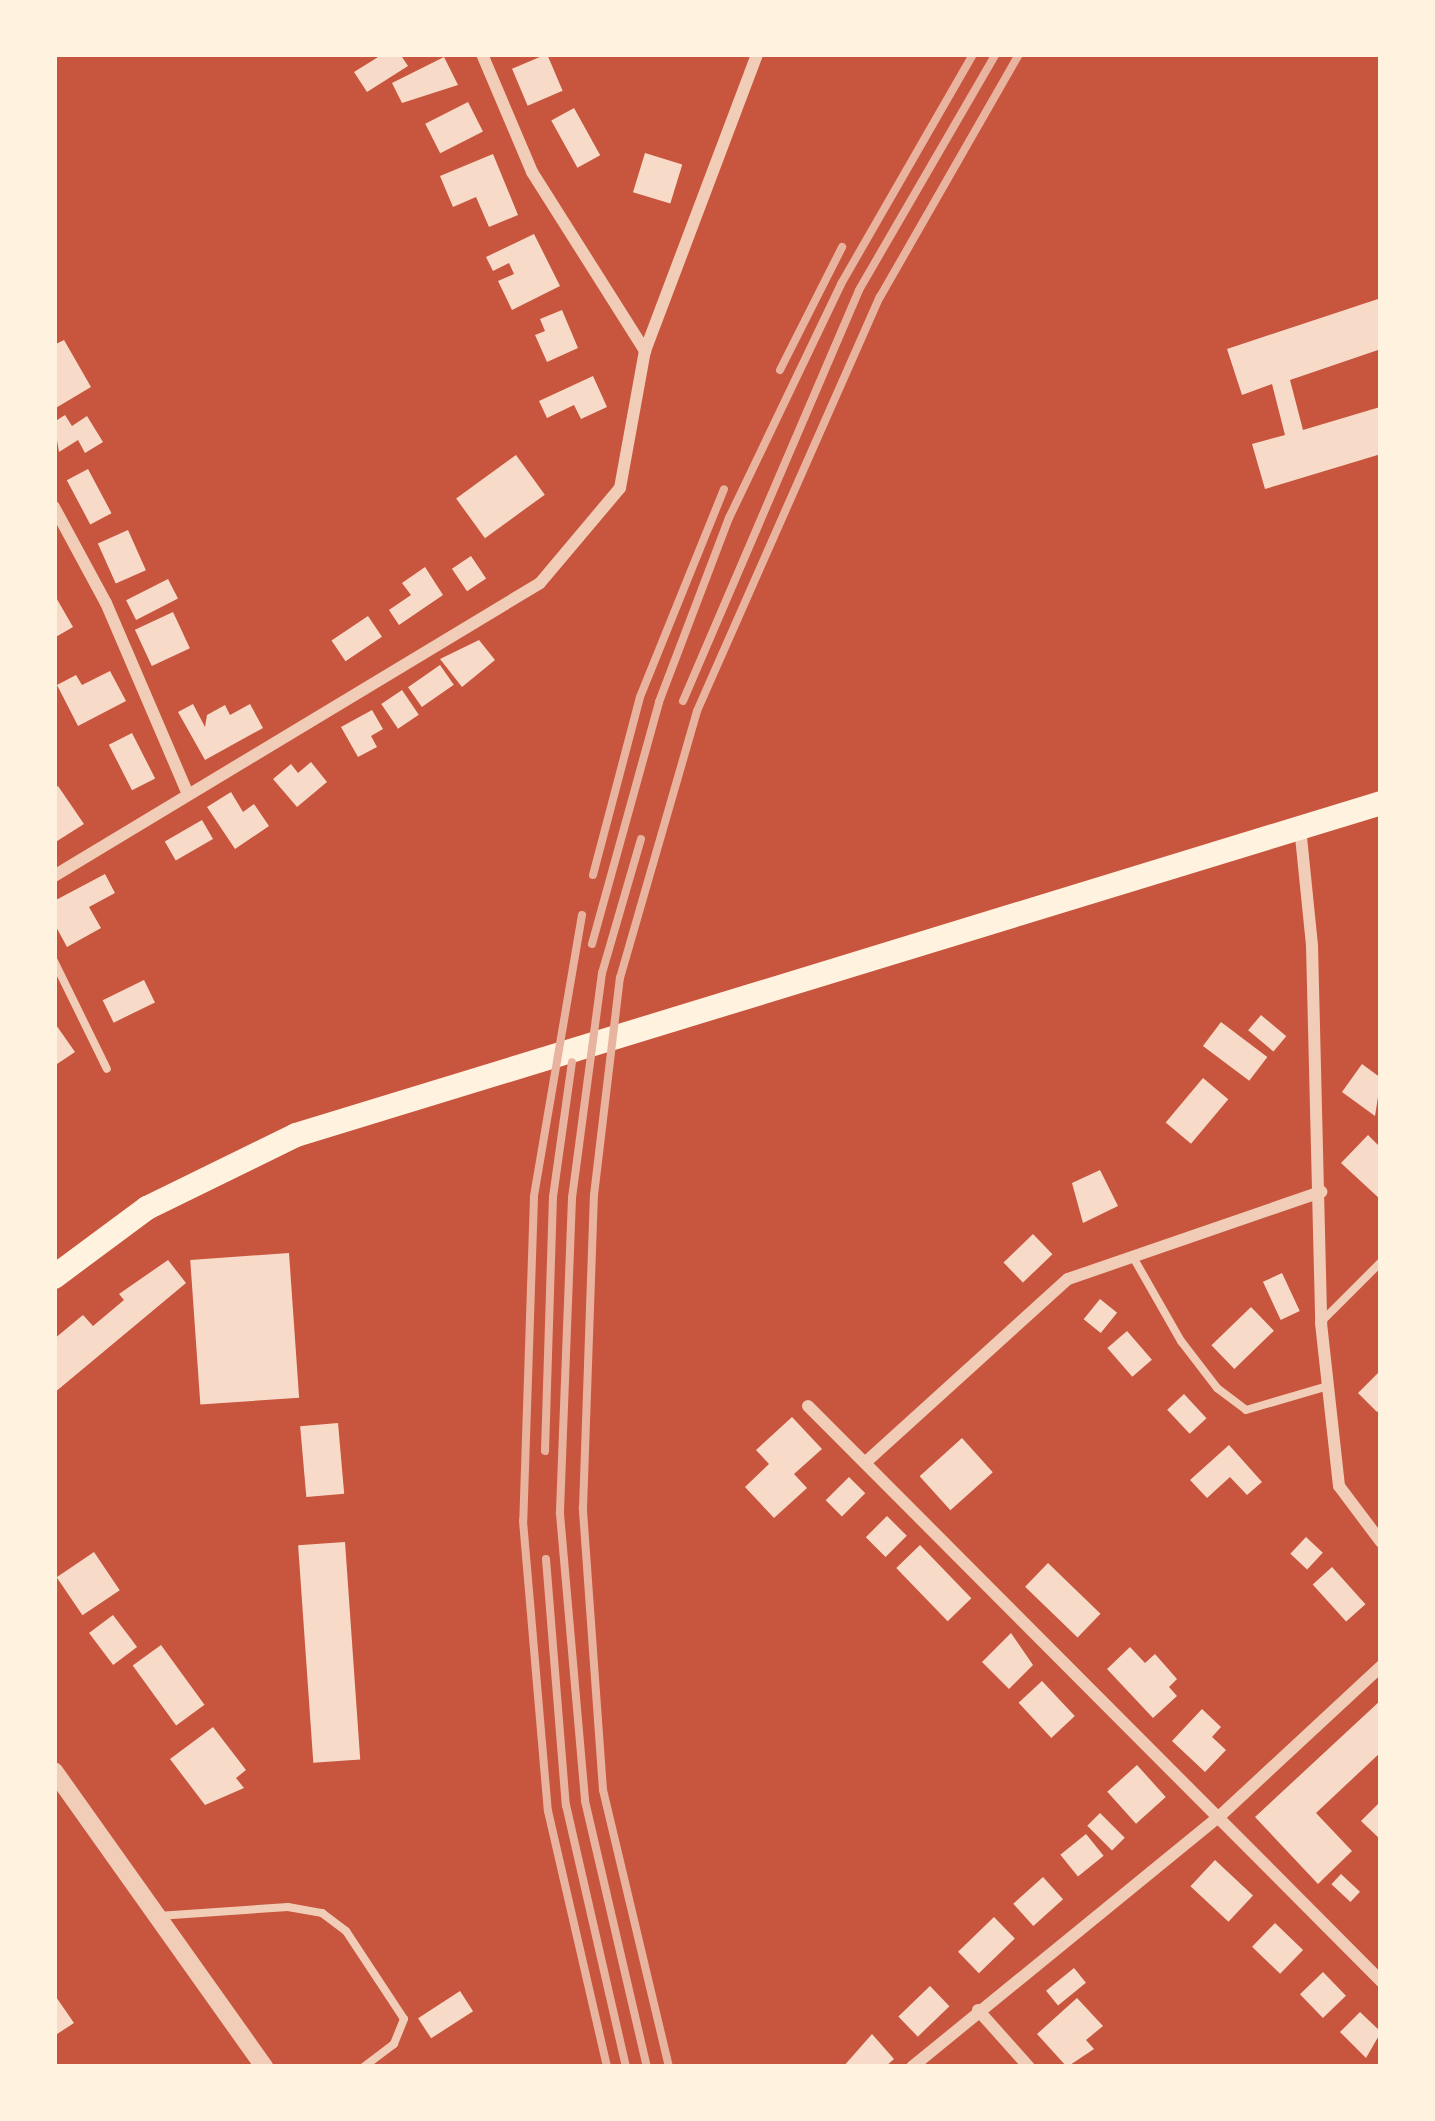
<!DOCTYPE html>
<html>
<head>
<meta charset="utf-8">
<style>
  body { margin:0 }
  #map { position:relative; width:1435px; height:2121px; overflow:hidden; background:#c8553d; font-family:Bitter,serif }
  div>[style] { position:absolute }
  .building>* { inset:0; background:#f7dbc8; transform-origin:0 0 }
  .service>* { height:8px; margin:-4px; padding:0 4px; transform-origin:4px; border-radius:4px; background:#f1ccb7 }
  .minor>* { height:12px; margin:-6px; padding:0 6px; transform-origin:6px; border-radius:6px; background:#f1ccb7 }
  .tertiary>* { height:18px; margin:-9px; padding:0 9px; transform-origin:9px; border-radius:9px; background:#f1ccb7 }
  .trunk>* { height:24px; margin:-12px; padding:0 12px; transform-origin:12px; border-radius:12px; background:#fff3e0 }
  .rail>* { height:8px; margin:-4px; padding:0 4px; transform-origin:4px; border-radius:4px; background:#e9b49f }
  span { translate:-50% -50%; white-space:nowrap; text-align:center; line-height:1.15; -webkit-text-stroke:9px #fff3e0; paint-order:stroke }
  .frame { position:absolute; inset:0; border:57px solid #fff3e0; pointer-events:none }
</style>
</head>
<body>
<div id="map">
  <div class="building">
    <i style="clip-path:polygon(383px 54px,400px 54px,408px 66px,367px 92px,354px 72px)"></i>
    <i style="left:547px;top:54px;width:40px;height:38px;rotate:67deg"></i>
    <i style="clip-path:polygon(444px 57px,458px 85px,402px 103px,392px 83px)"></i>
    <i style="left:468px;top:102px;width:33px;height:48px;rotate:63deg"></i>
    <i style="left:574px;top:108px;width:54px;height:26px;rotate:61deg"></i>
    <i style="left:645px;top:153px;width:39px;height:41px;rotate:17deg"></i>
    <i style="clip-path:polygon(493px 154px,518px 215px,489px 227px,476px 197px,453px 207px,440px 176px)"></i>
    <i style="clip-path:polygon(534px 234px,560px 286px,512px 310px,498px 281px,514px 274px,509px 263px,493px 271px,486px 257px)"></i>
    <i style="clip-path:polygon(1381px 298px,1381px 349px,1290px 380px,1303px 430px,1380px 407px,1381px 454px,1265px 489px,1252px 444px,1285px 435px,1272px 384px,1242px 395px,1227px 349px)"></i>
    <i style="clip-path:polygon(562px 310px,578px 348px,547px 362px,535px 335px,545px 331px,540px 319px)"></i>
    <i style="clip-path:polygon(64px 340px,91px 387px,54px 409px,54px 345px)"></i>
    <i style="clip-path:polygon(593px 376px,607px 407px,581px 419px,574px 405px,547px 418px,539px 401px)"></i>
    <i style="clip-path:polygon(65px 415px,72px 426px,87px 416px,103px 442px,85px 453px,78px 440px,59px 452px,54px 422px)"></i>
    <i style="left:516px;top:455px;width:49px;height:74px;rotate:54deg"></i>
    <i style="left:88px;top:469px;width:50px;height:24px;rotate:62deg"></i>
    <i style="left:128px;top:530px;width:44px;height:33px;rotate:66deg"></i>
    <i style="left:471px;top:556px;width:27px;height:23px;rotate:56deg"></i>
    <i style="clip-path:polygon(425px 567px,443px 595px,399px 625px,389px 610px,411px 595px,402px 583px)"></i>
    <i style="left:168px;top:579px;width:22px;height:47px;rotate:63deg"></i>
    <i style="clip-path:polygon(54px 594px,73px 627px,54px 638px)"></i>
    <i style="left:173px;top:612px;width:40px;height:42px;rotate:65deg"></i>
    <i style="left:368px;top:616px;width:25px;height:44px;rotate:56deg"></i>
    <i style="clip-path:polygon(479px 640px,495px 660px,462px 687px,440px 659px)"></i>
    <i style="left:440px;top:665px;width:24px;height:39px;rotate:55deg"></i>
    <i style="clip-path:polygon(110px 671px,126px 701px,78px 726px,57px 685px,76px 675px,82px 685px)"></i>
    <i style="left:402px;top:690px;width:30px;height:25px;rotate:56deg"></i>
    <i style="clip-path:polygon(193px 704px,205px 727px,207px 715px,225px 705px,230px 715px,250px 704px,263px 728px,205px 760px,178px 712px)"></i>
    <i style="clip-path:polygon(372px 710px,383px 729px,371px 736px,377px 747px,358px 757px,341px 727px)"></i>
    <i style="left:132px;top:733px;width:51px;height:26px;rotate:63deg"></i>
    <i style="clip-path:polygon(311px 762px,327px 782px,297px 807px,273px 779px,291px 764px,298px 773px)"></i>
    <i style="clip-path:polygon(58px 786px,84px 824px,54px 843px,54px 789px)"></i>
    <i style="clip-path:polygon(231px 792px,243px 812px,254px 804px,269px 826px,235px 849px,207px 807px)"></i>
    <i style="left:202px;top:820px;width:22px;height:43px;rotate:60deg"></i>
    <i style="clip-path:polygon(105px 874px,115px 893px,89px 907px,101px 928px,67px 947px,54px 923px,54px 901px)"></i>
    <i style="left:144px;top:980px;width:25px;height:46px;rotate:64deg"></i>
    <i style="left:1261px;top:1015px;width:33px;height:20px;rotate:40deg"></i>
    <i style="clip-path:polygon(54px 1022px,75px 1052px,54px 1066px)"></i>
    <i style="left:1221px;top:1022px;width:58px;height:30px;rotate:37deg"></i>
    <i style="clip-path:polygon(1362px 1064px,1381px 1078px,1375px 1116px,1342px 1092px)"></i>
    <i style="left:1203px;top:1078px;width:33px;height:58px;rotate:40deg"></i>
    <i style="clip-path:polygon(1368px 1135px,1381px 1148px,1381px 1200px,1341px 1163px)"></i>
    <i style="clip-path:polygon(1100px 1170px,1118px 1206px,1083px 1223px,1072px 1183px)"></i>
    <i style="left:1033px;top:1234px;width:28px;height:41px;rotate:46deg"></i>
    <i style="left:289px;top:1253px;width:145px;height:99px;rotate:86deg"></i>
    <i style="clip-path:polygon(168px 1260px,186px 1283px,54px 1393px,54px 1339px,83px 1315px,93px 1326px,124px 1300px,119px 1294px)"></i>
    <i style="left:1282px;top:1273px;width:42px;height:21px;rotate:65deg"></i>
    <i style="left:1100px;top:1299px;width:22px;height:26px;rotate:39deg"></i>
    <i style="left:1251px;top:1307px;width:33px;height:55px;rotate:46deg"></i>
    <i style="left:1127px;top:1331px;width:38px;height:26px;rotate:49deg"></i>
    <i style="clip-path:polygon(1381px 1370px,1381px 1408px,1377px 1412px,1358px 1393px)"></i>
    <i style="left:1184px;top:1394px;width:33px;height:23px;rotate:47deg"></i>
    <i style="clip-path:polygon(792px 1417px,822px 1449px,794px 1474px,807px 1488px,774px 1518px,745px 1487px,769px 1464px,756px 1450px)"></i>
    <i style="left:338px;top:1423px;width:71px;height:38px;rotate:85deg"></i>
    <i style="left:962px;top:1438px;width:46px;height:57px;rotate:48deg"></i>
    <i style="clip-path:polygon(1229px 1445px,1262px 1482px,1247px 1495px,1230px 1477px,1207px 1498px,1190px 1480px)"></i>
    <i style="left:849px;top:1477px;width:23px;height:33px;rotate:45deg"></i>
    <i style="left:887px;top:1516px;width:28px;height:30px;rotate:45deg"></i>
    <i style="left:1306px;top:1537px;width:23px;height:23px;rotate:43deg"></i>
    <i style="left:345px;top:1542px;width:218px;height:47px;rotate:86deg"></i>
    <i style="left:920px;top:1545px;width:74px;height:33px;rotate:46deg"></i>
    <i style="left:94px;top:1552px;width:46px;height:45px;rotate:56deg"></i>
    <i style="left:1048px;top:1563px;width:73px;height:33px;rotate:44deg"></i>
    <i style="left:1332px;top:1567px;width:50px;height:26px;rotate:48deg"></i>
    <i style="left:113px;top:1615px;width:40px;height:30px;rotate:53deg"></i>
    <i style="clip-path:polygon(1011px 1633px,1033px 1665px,1009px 1689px,982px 1662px)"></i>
    <i style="left:161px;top:1645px;width:74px;height:35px;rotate:54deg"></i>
    <i style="clip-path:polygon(1130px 1647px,1145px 1663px,1155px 1654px,1177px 1679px,1169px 1687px,1177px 1696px,1153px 1718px,1107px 1669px)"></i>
    <i style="left:1042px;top:1681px;width:48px;height:32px;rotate:47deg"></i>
    <i style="clip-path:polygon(1381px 1700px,1381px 1752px,1316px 1813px,1352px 1851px,1318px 1884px,1255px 1817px)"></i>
    <i style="clip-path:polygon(1202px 1709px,1221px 1727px,1212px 1737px,1226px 1750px,1205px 1772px,1172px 1741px)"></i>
    <i style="clip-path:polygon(213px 1727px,246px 1770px,236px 1778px,244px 1788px,205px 1805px,170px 1759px)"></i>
    <i style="left:1137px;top:1765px;width:43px;height:40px;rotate:48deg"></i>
    <i style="clip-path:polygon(1379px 1803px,1381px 1805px,1381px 1840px,1361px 1821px)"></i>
    <i style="left:1100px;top:1813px;width:35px;height:18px;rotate:45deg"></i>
    <i style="left:1086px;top:1834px;width:28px;height:33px;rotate:51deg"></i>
    <i style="left:1215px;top:1860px;width:52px;height:36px;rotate:43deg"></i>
    <i style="left:1341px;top:1874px;width:26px;height:14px;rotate:43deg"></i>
    <i style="left:1043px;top:1877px;width:30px;height:40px;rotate:48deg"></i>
    <i style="left:994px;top:1917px;width:30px;height:50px;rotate:46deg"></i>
    <i style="left:1275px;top:1923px;width:39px;height:33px;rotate:44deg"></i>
    <i style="left:1074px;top:1968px;width:19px;height:36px;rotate:51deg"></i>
    <i style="left:1323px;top:1972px;width:33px;height:32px;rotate:46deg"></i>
    <i style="left:930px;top:1986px;width:28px;height:44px;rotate:46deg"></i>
    <i style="left:460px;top:1991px;width:24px;height:50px;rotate:57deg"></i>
    <i style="clip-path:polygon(54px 1994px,74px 2023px,54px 2036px)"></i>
    <i style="clip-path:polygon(1077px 1998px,1103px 2026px,1086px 2040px,1094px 2049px,1067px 2067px,1037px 2034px)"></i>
    <i style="clip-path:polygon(1360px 2012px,1381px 2032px,1366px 2058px,1340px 2032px)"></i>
    <i style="clip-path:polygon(872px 2034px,894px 2059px,885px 2067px,843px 2067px)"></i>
  </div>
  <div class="service">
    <i style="left:54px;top:961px;width:120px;rotate:63.9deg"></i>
    <i style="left:1133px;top:1257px;width:97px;rotate:60.3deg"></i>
    <i style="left:1181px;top:1341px;width:59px;rotate:52.5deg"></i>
    <i style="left:1217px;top:1388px;width:36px;rotate:37deg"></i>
    <i style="left:1246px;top:1410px;width:85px;rotate:-16.3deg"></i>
    <i style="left:1322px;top:1321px;width:83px;rotate:-45deg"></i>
    <i style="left:158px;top:1916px;width:130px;rotate:-4deg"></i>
    <i style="left:288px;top:1907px;width:35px;rotate:10deg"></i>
    <i style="left:322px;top:1913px;width:30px;rotate:37deg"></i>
    <i style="left:346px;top:1931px;width:105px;rotate:56.6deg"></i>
    <i style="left:404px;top:2019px;width:27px;rotate:112deg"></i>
    <i style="left:394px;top:2044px;width:38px;rotate:143deg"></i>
  </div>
  <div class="minor">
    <i style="left:482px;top:54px;width:128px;rotate:67deg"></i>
    <i style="left:532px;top:172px;width:212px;rotate:57.7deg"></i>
    <i style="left:54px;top:507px;width:109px;rotate:61.6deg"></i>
    <i style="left:106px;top:603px;width:203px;rotate:66.8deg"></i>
    <i style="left:1300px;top:827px;width:119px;rotate:84.2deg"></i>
    <i style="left:1312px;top:945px;width:378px;rotate:88.6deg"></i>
    <i style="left:1321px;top:1323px;width:164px;rotate:83.7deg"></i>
    <i style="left:1339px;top:1486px;width:70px;rotate:53.1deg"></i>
    <i style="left:54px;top:876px;width:567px;rotate:-31.08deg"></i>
    <i style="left:540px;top:583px;width:124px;rotate:-49.9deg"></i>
    <i style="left:620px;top:488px;width:139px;rotate:-79.7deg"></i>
    <i style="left:645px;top:351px;width:317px;rotate:-69.3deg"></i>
    <i style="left:808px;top:1406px;width:812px;rotate:45.1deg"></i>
    <i style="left:867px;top:1461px;width:271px;rotate:-42.2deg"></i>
    <i style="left:1068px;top:1279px;width:268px;rotate:-19deg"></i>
    <i style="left:978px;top:2010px;width:76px;rotate:48.2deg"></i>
    <i style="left:912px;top:2067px;width:400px;rotate:-39.2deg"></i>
    <i style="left:1222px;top:1814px;width:217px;rotate:-42.9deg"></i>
  </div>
  <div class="tertiary">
    <i style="left:54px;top:1771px;width:363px;rotate:54.6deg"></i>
  </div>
  <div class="trunk">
    <i style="left:54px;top:1277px;width:116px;rotate:-36.6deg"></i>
    <i style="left:147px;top:1208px;width:166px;rotate:-26.1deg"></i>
    <i style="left:296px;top:1135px;width:1135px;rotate:-17.01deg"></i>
  </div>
  <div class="rail">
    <i style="left:780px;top:370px;width:138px;rotate:-63.2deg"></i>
    <i style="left:683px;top:701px;width:447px;rotate:-66.8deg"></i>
    <i style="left:859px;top:290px;width:273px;rotate:-59.9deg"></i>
    <i style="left:641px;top:839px;width:140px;rotate:106.2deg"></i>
    <i style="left:602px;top:973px;width:227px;rotate:97.6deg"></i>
    <i style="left:572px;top:1198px;width:316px;rotate:92.2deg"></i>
    <i style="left:560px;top:1514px;width:288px;rotate:85deg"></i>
    <i style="left:585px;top:1801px;width:273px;rotate:76.9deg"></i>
    <i style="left:593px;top:875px;width:184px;rotate:-75.2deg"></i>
    <i style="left:640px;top:697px;width:224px;rotate:-68deg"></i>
    <i style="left:582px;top:915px;width:286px;rotate:99.7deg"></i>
    <i style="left:534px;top:1197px;width:324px;rotate:91.9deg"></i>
    <i style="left:523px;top:1521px;width:291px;rotate:85.1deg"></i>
    <i style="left:548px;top:1811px;width:263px;rotate:77deg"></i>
    <i style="left:592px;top:944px;width:251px;rotate:-74.5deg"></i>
    <i style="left:659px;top:702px;width:197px;rotate:-69.2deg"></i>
    <i style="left:729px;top:518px;width:259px;rotate:-64.4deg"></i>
    <i style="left:841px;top:284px;width:265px;rotate:-60.1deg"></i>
    <i style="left:545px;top:1451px;width:254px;rotate:-88.2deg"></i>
    <i style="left:553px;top:1197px;width:136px;rotate:-82deg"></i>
    <i style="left:546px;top:1559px;width:247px;rotate:85.4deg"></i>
    <i style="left:566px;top:1805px;width:269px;rotate:77.1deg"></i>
    <i style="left:669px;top:2067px;width:285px;rotate:-103.4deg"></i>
    <i style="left:603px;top:1790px;width:283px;rotate:-94.1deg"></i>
    <i style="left:583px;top:1508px;width:313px;rotate:-88deg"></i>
    <i style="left:594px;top:1195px;width:219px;rotate:-83.2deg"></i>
    <i style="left:620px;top:978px;width:278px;rotate:-73.9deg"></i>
    <i style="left:697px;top:711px;width:453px;rotate:-66.2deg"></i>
    <i style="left:880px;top:297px;width:280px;rotate:-60.2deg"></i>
  </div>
  <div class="frame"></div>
</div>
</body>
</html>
